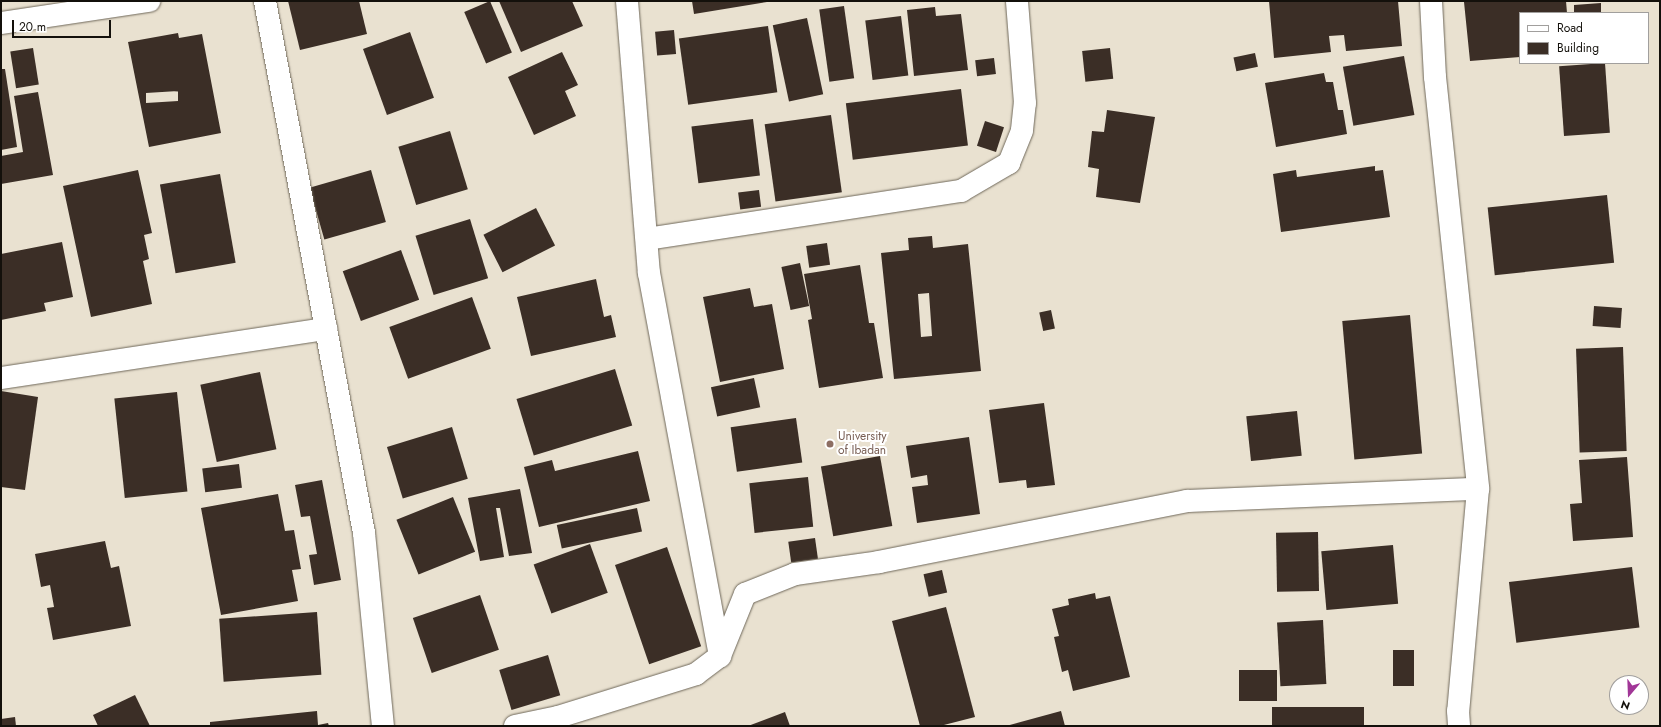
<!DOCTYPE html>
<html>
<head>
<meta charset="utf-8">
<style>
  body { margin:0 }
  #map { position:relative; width:1661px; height:727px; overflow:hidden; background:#e9e1d0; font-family:Jost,sans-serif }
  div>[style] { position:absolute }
  .building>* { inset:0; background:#3b2e26; transform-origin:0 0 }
  .roads { filter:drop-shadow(0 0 1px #6f685a) drop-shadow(0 0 1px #6f685a) }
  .minor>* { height:22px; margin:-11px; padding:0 11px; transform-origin:11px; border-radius:11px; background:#fff }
  .dots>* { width:11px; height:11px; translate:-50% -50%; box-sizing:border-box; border:2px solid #fff; border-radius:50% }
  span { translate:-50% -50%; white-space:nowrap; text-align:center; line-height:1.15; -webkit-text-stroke:4px #fff; paint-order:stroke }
  .education-label { font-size:12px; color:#785e54 }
  .left { translate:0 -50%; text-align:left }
  .frame { position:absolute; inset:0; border:2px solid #13100b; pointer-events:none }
  .legend { position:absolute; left:1519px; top:12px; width:130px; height:52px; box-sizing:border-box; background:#fff; border:1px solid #a19f9d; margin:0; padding:5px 7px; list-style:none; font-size:12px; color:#13100b }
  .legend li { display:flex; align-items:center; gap:8px; height:20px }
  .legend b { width:20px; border:1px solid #a19f9d }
  .north { position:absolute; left:1609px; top:675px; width:40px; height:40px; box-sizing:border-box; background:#fff; border:1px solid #a19f9d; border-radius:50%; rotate:199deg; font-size:11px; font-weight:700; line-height:16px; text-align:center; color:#13100b }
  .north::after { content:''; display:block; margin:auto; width:14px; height:18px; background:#a13697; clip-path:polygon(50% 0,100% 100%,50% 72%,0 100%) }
  .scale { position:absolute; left:12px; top:20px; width:99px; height:18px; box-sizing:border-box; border:2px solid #13100b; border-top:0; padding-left:5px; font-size:12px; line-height:14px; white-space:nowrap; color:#13100b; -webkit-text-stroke:3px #fff; paint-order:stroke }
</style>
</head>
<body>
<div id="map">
  <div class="building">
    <i style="clip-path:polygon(288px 1px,359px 1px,367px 34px,300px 50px)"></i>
    <i style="left:490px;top:1px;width:56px;height:28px;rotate:67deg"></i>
    <i style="clip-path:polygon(499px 1px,572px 1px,583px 26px,521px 52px)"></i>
    <i style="clip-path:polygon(692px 1px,767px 1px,767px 2px,694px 14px)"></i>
    <i style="clip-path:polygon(1269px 1px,1398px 1px,1402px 46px,1346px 51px,1344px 35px,1329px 36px,1331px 52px,1274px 58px)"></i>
    <i style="clip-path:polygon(1471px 1px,1566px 1px,1567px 13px,1520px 13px,1520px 57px,1470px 61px,1464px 2px)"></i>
    <i style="clip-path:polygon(1601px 3px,1601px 13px,1574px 13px,1574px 5px)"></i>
    <i style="left:844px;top:6px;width:73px;height:25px;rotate:82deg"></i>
    <i style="clip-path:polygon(935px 7px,936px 16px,961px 14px,968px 70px,914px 76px,907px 10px)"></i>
    <i style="left:901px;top:16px;width:60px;height:36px;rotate:83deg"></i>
    <i style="left:807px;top:18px;width:78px;height:35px;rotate:78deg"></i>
    <i style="left:768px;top:26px;width:67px;height:90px;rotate:82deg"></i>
    <i style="left:674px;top:30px;width:24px;height:19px;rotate:85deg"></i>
    <i style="left:410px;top:32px;width:70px;height:50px;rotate:70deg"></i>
    <i style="clip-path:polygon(evenodd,178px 33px,179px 38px,202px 34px,221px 133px,149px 147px,128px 42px,178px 33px,178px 91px,178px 101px,146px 103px,146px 93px,178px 91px)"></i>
    <i style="left:33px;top:48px;width:37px;height:23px;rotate:81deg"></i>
    <i style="left:1110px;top:48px;width:31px;height:28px;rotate:84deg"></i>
    <i style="clip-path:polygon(562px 52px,578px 85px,565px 91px,576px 116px,534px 135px,508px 77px)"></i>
    <i style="left:1255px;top:53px;width:14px;height:22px;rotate:78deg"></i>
    <i style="left:1404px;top:56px;width:60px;height:62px;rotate:80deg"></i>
    <i style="left:994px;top:58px;width:16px;height:19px;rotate:83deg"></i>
    <i style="left:1605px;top:63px;width:70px;height:46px;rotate:86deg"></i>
    <i style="clip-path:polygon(1px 69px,5px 69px,17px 147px,1px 150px)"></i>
    <i style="clip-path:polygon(1324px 73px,1326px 82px,1333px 82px,1338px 110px,1343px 110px,1347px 134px,1276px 147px,1265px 83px)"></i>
    <i style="left:961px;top:89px;width:57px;height:116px;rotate:83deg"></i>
    <i style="clip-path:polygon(38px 92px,53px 175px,1px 184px,1px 156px,23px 152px,14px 96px)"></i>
    <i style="clip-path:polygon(1107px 110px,1155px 117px,1140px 203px,1096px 197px,1099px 169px,1088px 167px,1092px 131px,1104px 132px)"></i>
    <i style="left:831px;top:115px;width:78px;height:67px;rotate:82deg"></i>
    <i style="left:753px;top:119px;width:57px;height:62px;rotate:83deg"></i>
    <i style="left:985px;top:121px;width:20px;height:26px;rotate:18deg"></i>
    <i style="left:450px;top:131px;width:61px;height:54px;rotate:73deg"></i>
    <i style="clip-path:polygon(1375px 166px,1375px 171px,1383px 170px,1390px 217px,1281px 232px,1273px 174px,1296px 170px,1297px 177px)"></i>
    <i style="clip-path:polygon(138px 170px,152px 233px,144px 235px,149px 259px,143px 261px,152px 304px,91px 317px,63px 186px)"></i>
    <i style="left:371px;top:170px;width:54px;height:64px;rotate:74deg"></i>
    <i style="left:220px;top:174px;width:90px;height:61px;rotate:80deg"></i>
    <i style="left:759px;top:190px;width:17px;height:21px;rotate:83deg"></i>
    <i style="left:1607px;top:195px;width:68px;height:120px;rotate:84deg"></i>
    <i style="left:536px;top:208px;width:42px;height:59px;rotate:63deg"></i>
    <i style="left:470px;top:219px;width:62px;height:57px;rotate:73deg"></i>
    <i style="clip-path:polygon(evenodd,932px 236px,933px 248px,968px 244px,981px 371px,894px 379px,881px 253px,909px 250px,908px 238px,932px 236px,929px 293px,932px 336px,921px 337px,918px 294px,929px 293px)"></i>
    <i style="clip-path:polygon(62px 242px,73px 297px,44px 303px,46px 311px,1px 320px,1px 254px)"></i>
    <i style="left:827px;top:243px;width:22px;height:21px;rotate:82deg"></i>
    <i style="left:401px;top:250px;width:53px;height:62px;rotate:70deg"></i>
    <i style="left:800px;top:263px;width:44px;height:19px;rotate:78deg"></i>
    <i style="clip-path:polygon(860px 265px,869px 323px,874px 323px,883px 378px,819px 388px,808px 320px,812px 319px,804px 274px)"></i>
    <i style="clip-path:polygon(596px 279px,604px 317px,611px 315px,616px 337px,531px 356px,517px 297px)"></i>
    <i style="clip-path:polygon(750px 288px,754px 307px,772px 304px,784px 369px,720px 382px,703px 297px)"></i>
    <i style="left:472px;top:297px;width:55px;height:88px;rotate:70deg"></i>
    <i style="left:1594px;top:306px;width:28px;height:20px;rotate:4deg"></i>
    <i style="left:1051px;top:310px;width:19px;height:12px;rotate:78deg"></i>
    <i style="left:1410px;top:315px;width:139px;height:68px;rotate:85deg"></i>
    <i style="left:1623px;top:347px;width:104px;height:47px;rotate:88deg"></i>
    <i style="left:615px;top:369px;width:59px;height:103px;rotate:73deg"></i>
    <i style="left:260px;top:372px;width:79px;height:61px;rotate:78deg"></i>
    <i style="left:754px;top:378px;width:30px;height:44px;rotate:78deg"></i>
    <i style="clip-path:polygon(1px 391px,38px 397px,25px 490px,1px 487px)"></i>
    <i style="left:177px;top:392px;width:100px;height:63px;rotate:84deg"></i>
    <i style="clip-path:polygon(1044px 403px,1055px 485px,1027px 488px,1026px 480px,999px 483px,989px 410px)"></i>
    <i style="left:1297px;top:411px;width:45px;height:51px;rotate:84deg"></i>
    <i style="left:796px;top:418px;width:45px;height:66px;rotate:82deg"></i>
    <i style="left:452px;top:427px;width:54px;height:68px;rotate:73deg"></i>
    <i style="clip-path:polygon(969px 437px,980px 514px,917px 523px,912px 487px,928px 485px,927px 475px,911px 478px,906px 446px)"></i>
    <i style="clip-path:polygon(638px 451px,650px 501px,539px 527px,524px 467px,552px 460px,555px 471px)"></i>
    <i style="left:880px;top:456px;width:71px;height:60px;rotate:80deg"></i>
    <i style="clip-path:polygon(1627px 457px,1633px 537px,1573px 541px,1570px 504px,1582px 503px,1579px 460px)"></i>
    <i style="left:239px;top:464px;width:24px;height:37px;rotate:83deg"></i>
    <i style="left:808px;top:477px;width:50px;height:59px;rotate:84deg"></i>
    <i style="clip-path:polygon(322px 480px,341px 580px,314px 585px,309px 555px,317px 554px,310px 516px,301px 517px,295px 485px)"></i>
    <i style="clip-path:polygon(520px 489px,532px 553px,509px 556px,500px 508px,496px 508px,504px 557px,480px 561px,468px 498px)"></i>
    <i style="clip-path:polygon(278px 494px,285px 531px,294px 530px,301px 569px,292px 570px,298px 601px,221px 615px,201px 508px)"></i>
    <i style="left:453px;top:497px;width:59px;height:61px;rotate:68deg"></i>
    <i style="left:637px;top:508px;width:24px;height:82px;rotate:78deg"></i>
    <i style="left:1318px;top:532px;width:59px;height:42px;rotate:89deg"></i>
    <i style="left:815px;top:538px;width:21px;height:27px;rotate:82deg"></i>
    <i style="clip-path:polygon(105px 541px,111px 568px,119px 566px,131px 626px,53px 640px,47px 608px,54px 607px,50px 585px,41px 587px,35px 554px)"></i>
    <i style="left:590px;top:544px;width:52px;height:60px;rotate:70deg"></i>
    <i style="left:1393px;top:545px;width:59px;height:72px;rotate:85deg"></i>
    <i style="left:667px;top:547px;width:105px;height:55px;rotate:71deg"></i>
    <i style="left:1632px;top:567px;width:61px;height:124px;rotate:83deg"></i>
    <i style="left:942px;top:570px;width:23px;height:19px;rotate:77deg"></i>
    <i style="clip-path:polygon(1095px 593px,1096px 599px,1110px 596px,1130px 677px,1073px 691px,1068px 670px,1062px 672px,1054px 637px,1059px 636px,1052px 609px,1069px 605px,1068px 599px)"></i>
    <i style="left:480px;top:595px;width:58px;height:71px;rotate:71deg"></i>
    <i style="clip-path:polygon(946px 607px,975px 717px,940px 726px,920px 726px,892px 621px)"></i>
    <i style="left:317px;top:612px;width:63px;height:98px;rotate:86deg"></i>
    <i style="left:1323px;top:620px;width:64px;height:46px;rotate:87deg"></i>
    <i style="left:1393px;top:650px;width:21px;height:36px"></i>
    <i style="left:548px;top:655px;width:42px;height:51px;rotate:73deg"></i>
    <i style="left:1239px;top:670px;width:38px;height:31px"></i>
    <i style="clip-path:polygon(135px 695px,150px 726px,98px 726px,93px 715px)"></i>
    <i style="left:1364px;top:707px;width:19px;height:92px;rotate:90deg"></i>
    <i style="clip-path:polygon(317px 711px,318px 725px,328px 723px,329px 726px,210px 726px,210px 722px)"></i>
    <i style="clip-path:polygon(1061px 711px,1065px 726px,1006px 726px)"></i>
    <i style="clip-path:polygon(785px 712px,790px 726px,748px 726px)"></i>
    <i style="clip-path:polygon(15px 717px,16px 726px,1px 726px,1px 719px)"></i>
  </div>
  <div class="roads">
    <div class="minor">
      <i style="left:265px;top:1px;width:541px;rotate:79.46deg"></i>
      <i style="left:364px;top:533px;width:194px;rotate:84.4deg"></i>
      <i style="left:627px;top:1px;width:273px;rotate:85.4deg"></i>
      <i style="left:649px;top:273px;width:390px;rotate:79.5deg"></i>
      <i style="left:1431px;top:1px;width:76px;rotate:87deg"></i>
      <i style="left:1435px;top:77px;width:414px;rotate:84deg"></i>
      <i style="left:1478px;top:489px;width:223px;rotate:95.1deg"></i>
      <i style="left:1458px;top:711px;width:15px;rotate:86deg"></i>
      <i style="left:1px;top:23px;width:150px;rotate:-8.5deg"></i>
      <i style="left:647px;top:239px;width:318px;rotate:-8.7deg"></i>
      <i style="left:961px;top:191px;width:56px;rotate:-30.3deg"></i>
      <i style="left:1009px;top:163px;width:35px;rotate:-68deg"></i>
      <i style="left:1022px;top:130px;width:27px;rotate:-84deg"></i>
      <i style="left:1025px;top:103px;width:102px;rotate:-94.5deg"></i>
      <i style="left:1px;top:378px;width:329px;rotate:-8.6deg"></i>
      <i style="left:515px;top:726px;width:44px;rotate:-11.8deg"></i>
      <i style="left:558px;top:717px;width:145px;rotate:-17.3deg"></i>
      <i style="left:696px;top:674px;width:30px;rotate:-37deg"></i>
      <i style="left:720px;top:656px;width:67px;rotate:-68deg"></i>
      <i style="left:745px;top:594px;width:54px;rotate:-21.8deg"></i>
      <i style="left:795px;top:574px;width:85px;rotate:-8.1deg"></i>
      <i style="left:879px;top:562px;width:314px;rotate:-11.2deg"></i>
      <i style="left:1187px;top:501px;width:291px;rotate:-2.4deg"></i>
    </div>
  </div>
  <div class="dots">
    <i style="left:830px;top:444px;background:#8d6e63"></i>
  </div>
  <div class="education-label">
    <span class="left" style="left:838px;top:444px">University<br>of Ibadan</span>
  </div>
  <div class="frame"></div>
  <ul class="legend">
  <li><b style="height:5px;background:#fff"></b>Road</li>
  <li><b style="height:11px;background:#3b2e26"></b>Building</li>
  </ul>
  <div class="north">N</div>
  <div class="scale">20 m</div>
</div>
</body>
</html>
